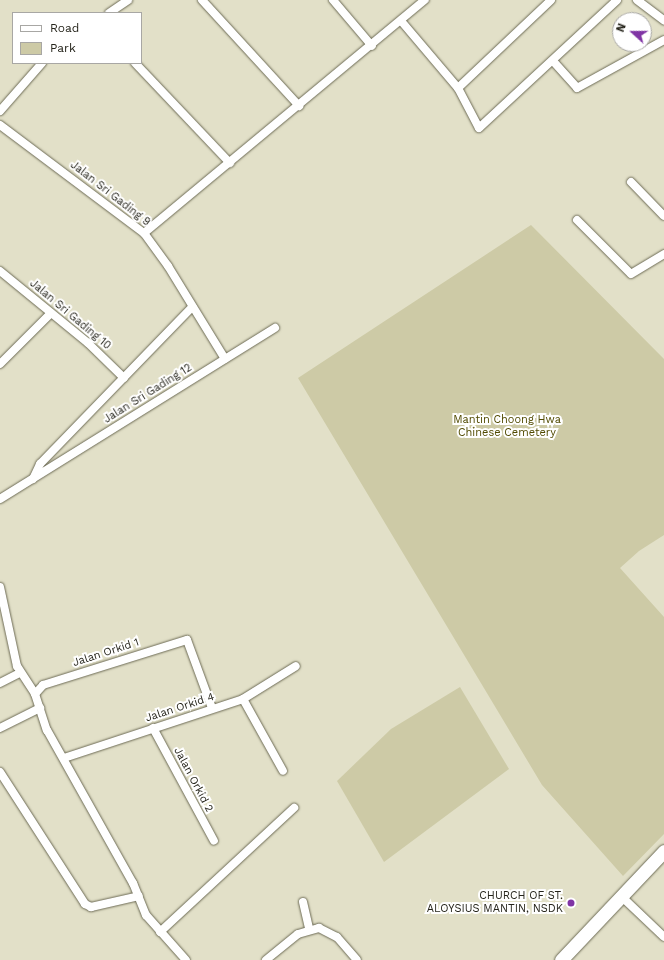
<!DOCTYPE html>
<html>
<head>
<meta charset="utf-8">
<style>
  body { margin:0 }
  #map { position:relative; width:664px; height:960px; overflow:hidden; background:#e2e0c8; font-family:"Work Sans",sans-serif }
  div>[style] { position:absolute }
  .green>* { inset:0; background:#cdcaa6 }
  .roads { filter:drop-shadow(0 0 1px #6d6b55) drop-shadow(0 0 1px #6d6b55) }
  .minor>* { height:8px; margin:-4px; padding:0 4px; transform-origin:4px; border-radius:4px; background:#fff }
  .primary>* { height:13px; margin:-6.5px; padding:0 6.5px; transform-origin:6.5px; border-radius:6.5px; background:#fff }
  .dots>* { width:11px; height:11px; translate:-50% -50%; box-sizing:border-box; border:2px solid #fff; border-radius:50% }
  span { translate:-50% -50%; white-space:nowrap; text-align:center; line-height:1.15; -webkit-text-stroke:4px #fff; paint-order:stroke }
  .street-label { font-size:11px; color:#25241b }
  .park-label { font-size:11px; color:#514a01 }
  .poi-label { font-size:11px; color:#25241b }
  .right { translate:-100% -50%; text-align:right }
  .legend { position:absolute; left:12px; top:12px; width:130px; height:52px; box-sizing:border-box; background:#fff; border:1px solid #a8a7a4; margin:0; padding:5px 7px; list-style:none; font-size:12px; color:#25241b }
  .legend li { display:flex; align-items:center; gap:8px; height:20px }
  .legend b { width:20px; border:1px solid #a8a7a4 }
  .north { position:absolute; left:612px; top:12px; width:40px; height:40px; box-sizing:border-box; background:#fff; border:1px solid #a8a7a4; border-radius:50%; rotate:291deg; font-size:11px; font-weight:700; line-height:16px; text-align:center; color:#25241b }
  .north::after { content:''; display:block; margin:auto; width:14px; height:18px; background:#8034a5; clip-path:polygon(50% 0,100% 100%,50% 72%,0 100%) }
</style>
</head>
<body>
<div id="map">
  <div class="green">
    <i style="clip-path:polygon(531px 225px,664px 359px,664px 535px,639px 551px,620px 568px,664px 617px,664px 834px,623px 876px,542px 785px,298px 378px)"></i>
    <i style="clip-path:polygon(460px 687px,509px 769px,384px 862px,337px 781px,391px 729px)"></i>
  </div>
  <div class="roads">
    <div class="minor">
      <i style="left:202px;top:0;width:144px;rotate:47.5deg"></i>
      <i style="left:333px;top:0;width:60px;rotate:49.7deg"></i>
      <i style="left:637px;top:0;width:34px;rotate:37deg"></i>
      <i style="left:109px;top:13px;width:23px;rotate:-34deg"></i>
      <i style="left:402px;top:22px;width:87px;rotate:49.7deg"></i>
      <i style="left:458px;top:88px;width:45px;rotate:62.3deg"></i>
      <i style="left:479px;top:128px;width:188px;rotate:-42.8deg"></i>
      <i style="left:553px;top:61px;width:36px;rotate:48deg"></i>
      <i style="left:577px;top:88px;width:99px;rotate:-28.9deg"></i>
      <i style="left:135px;top:63px;width:138px;rotate:46.5deg"></i>
      <i style="left:458px;top:88px;width:128px;rotate:-43.4deg"></i>
      <i style="left:0;top:111px;width:64px;rotate:-48.8deg"></i>
      <i style="left:0;top:125px;width:180px;rotate:36.9deg"></i>
      <i style="left:144px;top:233px;width:41px;rotate:54deg"></i>
      <i style="left:168px;top:266px;width:109px;rotate:58.5deg"></i>
      <i style="left:631px;top:182px;width:47px;rotate:45.9deg"></i>
      <i style="left:577px;top:220px;width:76px;rotate:45deg"></i>
      <i style="left:631px;top:274px;width:39px;rotate:-31deg"></i>
      <i style="left:144px;top:233px;width:365px;rotate:-39.7deg"></i>
      <i style="left:0;top:271px;width:114px;rotate:39.3deg"></i>
      <i style="left:88px;top:343px;width:50px;rotate:44.2deg"></i>
      <i style="left:0;top:364px;width:72px;rotate:-45deg"></i>
      <i style="left:33px;top:479px;width:17px;rotate:-65deg"></i>
      <i style="left:40px;top:464px;width:219px;rotate:-45.9deg"></i>
      <i style="left:0;top:499px;width:324px;rotate:-31.9deg"></i>
      <i style="left:0;top:587px;width:81px;rotate:77.9deg"></i>
      <i style="left:17px;top:666px;width:33px;rotate:57deg"></i>
      <i style="left:35px;top:694px;width:38px;rotate:72deg"></i>
      <i style="left:47px;top:730px;width:176px;rotate:60.7deg"></i>
      <i style="left:133px;top:883px;width:35px;rotate:68deg"></i>
      <i style="left:146px;top:915px;width:60px;rotate:48.4deg"></i>
      <i style="left:0;top:683px;width:22px;rotate:-27deg"></i>
      <i style="left:35px;top:694px;width:12px;rotate:-48deg"></i>
      <i style="left:43px;top:685px;width:151px;rotate:-17.4deg"></i>
      <i style="left:187px;top:640px;width:72px;rotate:69.8deg"></i>
      <i style="left:243px;top:699px;width:82px;rotate:60.9deg"></i>
      <i style="left:0;top:728px;width:45px;rotate:-26.6deg"></i>
      <i style="left:153px;top:728px;width:128px;rotate:61.6deg"></i>
      <i style="left:64px;top:758px;width:188px;rotate:-18.2deg"></i>
      <i style="left:243px;top:699px;width:62px;rotate:-31.9deg"></i>
      <i style="left:0;top:772px;width:157px;rotate:57.2deg"></i>
      <i style="left:85px;top:904px;width:7px;rotate:27deg"></i>
      <i style="left:91px;top:907px;width:49px;rotate:-12.9deg"></i>
      <i style="left:621px;top:896px;width:59px;rotate:43.6deg"></i>
      <i style="left:303px;top:902px;width:27px;rotate:77deg"></i>
      <i style="left:160px;top:932px;width:183px;rotate:-42.8deg"></i>
      <i style="left:266px;top:960px;width:41px;rotate:-39.1deg"></i>
      <i style="left:298px;top:934px;width:22px;rotate:-16deg"></i>
      <i style="left:319px;top:928px;width:20px;rotate:27deg"></i>
      <i style="left:337px;top:937px;width:30px;rotate:49deg"></i>
    </div>
    <div class="primary">
      <i style="left:561px;top:960px;width:150px;rotate:-46.6deg"></i>
    </div>
  </div>
  <div class="dots">
    <i style="left:571px;top:903px;background:#8034a5"></i>
  </div>
  <div class="street-label">
    <span style="left:110px;top:194px;rotate:38deg">Jalan Sri Gading 9</span>
    <span style="left:70px;top:315px;rotate:40deg">Jalan Sri Gading 10</span>
    <span style="left:148px;top:394px;rotate:-32deg">Jalan Sri Gading 12</span>
    <span style="left:106px;top:653px;rotate:-18deg">Jalan Orkid 1</span>
    <span style="left:180px;top:708px;rotate:-18deg">Jalan Orkid 4</span>
    <span style="left:193px;top:780px;rotate:62deg">Jalan Orkid 2</span>
  </div>
  <div class="park-label">
    <span style="left:507px;top:427px">Mantin Choong Hwa<br>Chinese Cemetery</span>
  </div>
  <div class="poi-label">
    <span class="right" style="left:563px;top:903px">CHURCH OF ST.<br>ALOYSIUS MANTIN, NSDK</span>
  </div>
  <ul class="legend">
  <li><b style="height:5px;background:#fff"></b>Road</li>
  <li><b style="height:11px;background:#cdcaa6"></b>Park</li>
  </ul>
  <div class="north">N</div>
</div>
</body>
</html>
